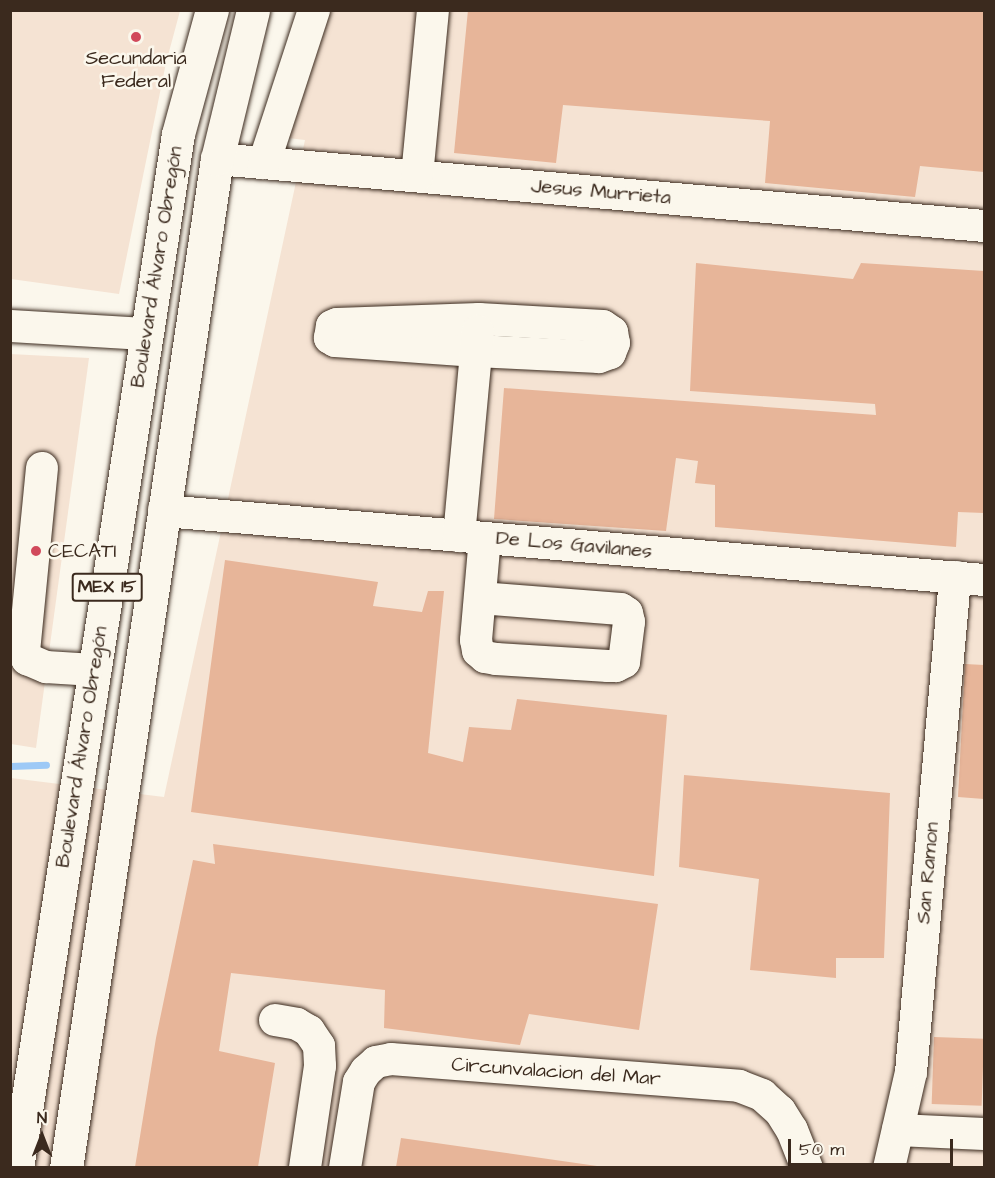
<!DOCTYPE html>
<html>
<head>
<meta charset="utf-8">
<style>
  body { margin:0 }
  #map { position:relative; width:995px; height:1178px; overflow:hidden; background:#fbf7ec; font-family:"Architects Daughter",sans-serif }
  div>[style] { position:absolute }
  .built>* { inset:0; background:#f5e3d3 }
  .stream>* { height:7px; margin:-3.5px; padding:0 3.5px; transform-origin:3.5px; border-radius:3.5px; background:#9dc9f6 }
  .building>* { inset:0; background:#e7b599; transform-origin:0 0 }
  .roads { filter:drop-shadow(0 0 2px #3b2a1e) drop-shadow(0 0 2px #3b2a1e) }
  .minor>* { height:32px; margin:-16px; padding:0 16px; transform-origin:16px; border-radius:16px; background:#fbf7ec }
  .highway>* { height:33px; margin:-16.5px; padding:0 16.5px; transform-origin:16.5px; border-radius:16.5px; background:#fbf7ec }
  .dots>* { width:16px; height:16px; translate:-50% -50%; box-sizing:border-box; border:3px solid #fbf7ec; border-radius:50% }
  span { translate:-50% -50%; white-space:nowrap; text-align:center; line-height:1.15; -webkit-text-stroke:5px #fbf7ec; paint-order:stroke }
  .shield-label span { padding:2px 4px; background:#fbf7ec; border:2px solid; border-radius:4px; -webkit-text-stroke-width:0 }
  .shield-label { font-size:18px; color:#3b2a1e; font-weight:700 }
  .poi-label { font-size:20px; color:#3b2a1e }
  .left { translate:0 -50%; text-align:left }
  .street-label { font-size:20px; color:#3b2a1e }
  .frame { position:absolute; inset:0; border:12px solid #3b2a1e; pointer-events:none }
  .north { position:absolute; left:12px; top:1106px; width:60px; height:60px; -webkit-text-stroke:4px #fbf7ec; paint-order:stroke; rotate:0deg; font-size:16px; font-weight:700; line-height:24px; text-align:center; color:#3b2a1e }
  .north::after { content:''; display:block; margin:auto; width:21px; height:27px; background:#3b2a1e; clip-path:polygon(50% 0,100% 100%,50% 72%,0 100%) }
  .scale { position:absolute; left:788px; top:1139px; width:165px; height:27px; box-sizing:border-box; border:3px solid #3b2a1e; border-top:0; padding-left:8px; font-size:18px; line-height:21px; white-space:nowrap; color:#3b2a1e; -webkit-text-stroke:4px #fbf7ec; paint-order:stroke }
</style>
</head>
<body>
<div id="map">
  <div class="built">
    <i style="clip-path:polygon(11px 10px,180px 11px,166px 63px,119px 294px,11px 279px)"></i>
    <i style="clip-path:polygon(316px 11px,984px 11px,984px 1167px,11px 1168px,11px 778px,164px 797px,305px 140px,279px 137px)"></i>
    <i style="clip-path:polygon(10px 354px,89px 358px,36px 748px,11px 744px)"></i>
  </div>
  <div class="stream">
    <i style="left:10px;top:766px;width:36px;rotate:-2deg"></i>
  </div>
  <div class="building">
    <i style="clip-path:polygon(468px 10px,984px 10px,984px 172px,920px 166px,915px 197px,765px 183px,770px 121px,563px 105px,556px 163px,454px 153px)"></i>
    <i style="clip-path:polygon(696px 263px,853px 279px,861px 263px,984px 271px,984px 513px,958px 512px,956px 547px,715px 527px,715px 485px,695px 483px,698px 461px,676px 458px,666px 531px,494px 519px,504px 388px,876px 415px,875px 404px,690px 391px)"></i>
    <i style="clip-path:polygon(225px 560px,378px 582px,373px 606px,422px 612px,428px 591px,444px 591px,428px 753px,463px 762px,469px 727px,511px 730px,517px 699px,667px 715px,654px 876px,191px 812px)"></i>
    <i style="clip-path:polygon(965px 664px,984px 665px,984px 799px,958px 797px)"></i>
    <i style="clip-path:polygon(684px 775px,890px 793px,884px 958px,836px 958px,836px 978px,750px 970px,759px 879px,679px 867px)"></i>
    <i style="clip-path:polygon(213px 844px,658px 904px,639px 1030px,529px 1014px,520px 1045px,384px 1028px,385px 990px,231px 973px,219px 1051px,275px 1063px,258px 1167px,135px 1167px,156px 1038px,193px 860px,215px 864px)"></i>
    <i style="left:934px;top:1037px;width:50px;height:67px;rotate:2deg"></i>
    <i style="clip-path:polygon(401px 1138px,597px 1166px,597px 1167px,396px 1167px)"></i>
  </div>
  <div class="roads">
    <div class="minor">
      <i style="left:217px;top:159px;width:770px;rotate:4.99deg"></i>
      <i style="left:264px;top:163px;width:161px;rotate:-71.9deg"></i>
      <i style="left:417px;top:176px;width:167px;rotate:-84.5deg"></i>
      <i style="left:479px;top:319px;width:124px;rotate:3.2deg"></i>
      <i style="left:603px;top:326px;width:11px;rotate:34deg"></i>
      <i style="left:612px;top:332px;width:11px;rotate:80deg"></i>
      <i style="left:614px;top:343px;width:11px;rotate:112deg"></i>
      <i style="left:610px;top:353px;width:12px;rotate:160deg"></i>
      <i style="left:599px;top:357px;width:123px;rotate:-177.2deg"></i>
      <i style="left:476px;top:351px;width:141px;rotate:-175.9deg"></i>
      <i style="left:335px;top:341px;width:6px;rotate:-149deg"></i>
      <i style="left:330px;top:338px;width:12px;rotate:-81deg"></i>
      <i style="left:332px;top:326px;width:5px;rotate:-22deg"></i>
      <i style="left:337px;top:324px;width:142px;rotate:-2deg"></i>
      <i style="left:10px;top:326px;width:136px;rotate:3.4deg"></i>
      <i style="left:42px;top:468px;width:185px;rotate:95.6deg"></i>
      <i style="left:24px;top:652px;width:8px;rotate:67deg"></i>
      <i style="left:27px;top:659px;width:21px;rotate:23deg"></i>
      <i style="left:46px;top:667px;width:48px;rotate:3.6deg"></i>
      <i style="left:164px;top:511px;width:823px;rotate:4.81deg"></i>
      <i style="left:459px;top:536px;width:206px;rotate:-84.7deg"></i>
      <i style="left:480px;top:598px;width:141px;rotate:4.5deg"></i>
      <i style="left:621px;top:609px;width:7px;rotate:34deg"></i>
      <i style="left:627px;top:613px;width:9px;rotate:77deg"></i>
      <i style="left:629px;top:622px;width:40px;rotate:97.1deg"></i>
      <i style="left:624px;top:662px;width:9px;rotate:153deg"></i>
      <i style="left:616px;top:666px;width:8px;rotate:180deg"></i>
      <i style="left:608px;top:666px;width:112px;rotate:-176.4deg"></i>
      <i style="left:496px;top:659px;width:11px;rotate:-170deg"></i>
      <i style="left:485px;top:657px;width:9px;rotate:-139deg"></i>
      <i style="left:478px;top:651px;width:11px;rotate:-100deg"></i>
      <i style="left:476px;top:640px;width:102px;rotate:-85deg"></i>
      <i style="left:275px;top:1020px;width:22px;rotate:10deg"></i>
      <i style="left:297px;top:1024px;width:14px;rotate:30deg"></i>
      <i style="left:309px;top:1031px;width:18px;rotate:56deg"></i>
      <i style="left:319px;top:1046px;width:20px;rotate:87deg"></i>
      <i style="left:320px;top:1066px;width:103px;rotate:98.4deg"></i>
      <i style="left:898px;top:1130px;width:86px;rotate:2.7deg"></i>
      <i style="left:345px;top:1168px;width:87px;rotate:-80.8deg"></i>
      <i style="left:359px;top:1082px;width:13px;rotate:-58deg"></i>
      <i style="left:366px;top:1071px;width:13px;rotate:-42deg"></i>
      <i style="left:376px;top:1062px;width:15px;rotate:-11deg"></i>
      <i style="left:391px;top:1059px;width:349px;rotate:4.4deg"></i>
      <i style="left:739px;top:1086px;width:25px;rotate:21deg"></i>
      <i style="left:762px;top:1095px;width:24px;rotate:42deg"></i>
      <i style="left:780px;top:1111px;width:22px;rotate:58deg"></i>
      <i style="left:792px;top:1130px;width:41px;rotate:68.5deg"></i>
      <i style="left:889px;top:1168px;width:98px;rotate:-77.1deg"></i>
      <i style="left:911px;top:1072px;width:497px;rotate:-84.9deg"></i>
    </div>
    <div class="highway">
      <i style="left:17px;top:1168px;width:1046px;rotate:-81.15deg"></i>
      <i style="left:178px;top:134px;width:129px;rotate:-74.7deg"></i>
      <i style="left:66px;top:1168px;width:1020px;rotate:-81.49deg"></i>
      <i style="left:217px;top:159px;width:153px;rotate:-76.4deg"></i>
    </div>
  </div>
  <div class="dots">
    <i style="left:136px;top:37px;background:#d1495b"></i>
    <i style="left:36px;top:551px;background:#d1495b"></i>
  </div>
  <div class="shield-label">
    <span style="left:107px;top:587px">MEX 15</span>
  </div>
  <div class="poi-label">
    <span style="left:136px;top:70px">Secundaria<br>Federal</span>
    <span class="left" style="left:48px;top:551px">CECATI</span>
  </div>
  <div class="street-label">
    <span style="left:601px;top:192px;rotate:5deg">Jesus Murrieta</span>
    <span style="left:157px;top:267px;rotate:-81deg">Boulevard Álvaro Obregón</span>
    <span style="left:574px;top:545px;rotate:5deg">De Los Gavilanes</span>
    <span style="left:82px;top:747px;rotate:-81deg">Boulevard Álvaro Obregón</span>
    <span style="left:928px;top:873px;rotate:-85deg">San Ramon</span>
    <span style="left:556px;top:1072px;rotate:4deg">Circunvalacion del Mar</span>
  </div>
  <div class="frame"></div>
  <div class="north">N</div>
  <div class="scale">50 m</div>
</div>
</body>
</html>
